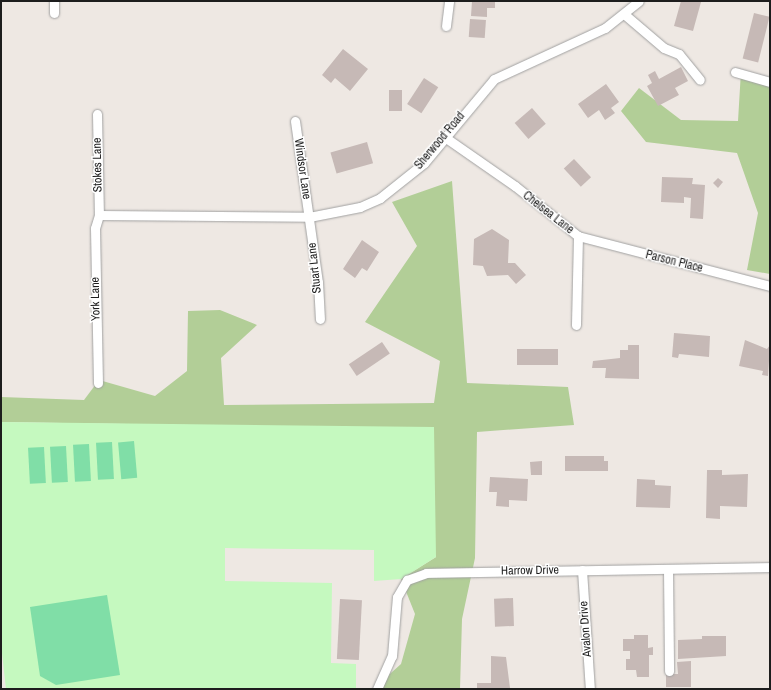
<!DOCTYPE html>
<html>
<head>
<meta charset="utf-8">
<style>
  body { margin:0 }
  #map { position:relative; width:771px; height:690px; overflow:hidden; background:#eee8e3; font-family:"Archivo Narrow",sans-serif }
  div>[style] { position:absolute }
  .forest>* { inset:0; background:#b2ce97 }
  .park>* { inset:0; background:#c5f9bf }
  .pitch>* { inset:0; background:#80dea7; transform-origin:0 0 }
  .building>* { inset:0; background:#c6b9b6; transform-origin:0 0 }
  .roads { filter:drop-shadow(0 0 1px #a1a1a1) drop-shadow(0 0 1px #a1a1a1) }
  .minor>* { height:9px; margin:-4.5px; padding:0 4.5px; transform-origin:4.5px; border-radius:4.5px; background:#fff }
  span { translate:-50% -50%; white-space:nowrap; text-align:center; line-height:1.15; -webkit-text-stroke:3px #fff; paint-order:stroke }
  .street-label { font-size:12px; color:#1d1d1d }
  .frame { position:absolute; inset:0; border:2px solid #1d1d1d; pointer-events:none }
</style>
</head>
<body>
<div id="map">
  <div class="forest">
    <i style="clip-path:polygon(741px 71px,770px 80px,770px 274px,747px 270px,758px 213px,737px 153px,646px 142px,621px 111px,639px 88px,681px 120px,738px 121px)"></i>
    <i style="clip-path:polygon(452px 181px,467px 383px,568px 387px,574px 425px,477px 432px,475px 558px,462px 619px,460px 689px,373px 689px,401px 664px,415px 614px,401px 579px,436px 557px,190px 425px,1px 422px,1px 397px,84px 400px,99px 380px,155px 396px,187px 371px,188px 311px,220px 310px,257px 325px,221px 358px,224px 405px,434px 403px,440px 361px,365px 322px,417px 246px,392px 202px)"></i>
  </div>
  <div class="park">
    <i style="clip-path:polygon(1px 422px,434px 427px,436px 557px,401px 579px,374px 581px,374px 550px,225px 548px,225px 581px,332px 583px,331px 663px,356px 664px,356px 689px,6px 689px,1px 644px)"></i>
  </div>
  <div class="pitch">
    <i style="left:134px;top:441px;width:37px;height:16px;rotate:85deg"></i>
    <i style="left:112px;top:442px;width:37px;height:16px;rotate:87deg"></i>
    <i style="left:89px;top:444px;width:37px;height:16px;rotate:87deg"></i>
    <i style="left:66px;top:446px;width:36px;height:16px;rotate:87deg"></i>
    <i style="left:44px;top:447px;width:36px;height:16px;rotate:87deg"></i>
    <i style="clip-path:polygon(107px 595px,120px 675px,56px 685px,40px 676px,30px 607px)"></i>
  </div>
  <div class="building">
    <i style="clip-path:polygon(472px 1px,495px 1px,495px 8px,487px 8px,487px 17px,471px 16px)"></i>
    <i style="clip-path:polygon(681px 1px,701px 2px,693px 31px,674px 26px)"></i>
    <i style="left:754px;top:13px;width:16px;height:47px;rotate:14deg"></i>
    <i style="left:470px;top:19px;width:16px;height:18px;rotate:4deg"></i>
    <i style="clip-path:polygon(343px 49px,368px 69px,350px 91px,335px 78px,331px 83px,322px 75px)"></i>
    <i style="clip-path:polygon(681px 67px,688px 81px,675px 88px,679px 95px,658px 106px,647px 86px,652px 83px,648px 75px,655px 71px,659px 79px)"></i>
    <i style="left:424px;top:78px;width:17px;height:31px;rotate:33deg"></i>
    <i style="clip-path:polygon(606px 84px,619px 102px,611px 108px,615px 113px,605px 120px,599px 110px,588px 118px,578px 104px)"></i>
    <i style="left:389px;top:90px;width:13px;height:21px"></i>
    <i style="left:532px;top:108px;width:21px;height:23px;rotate:49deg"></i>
    <i style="left:367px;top:142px;width:22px;height:38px;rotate:74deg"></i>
    <i style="left:574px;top:159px;width:25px;height:14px;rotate:47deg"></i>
    <i style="clip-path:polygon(662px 177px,693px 178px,692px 184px,705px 185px,703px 219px,690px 218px,691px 198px,684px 197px,684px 203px,661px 202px)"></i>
    <i style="clip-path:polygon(718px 178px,723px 182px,718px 188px,713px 183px)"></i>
    <i style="clip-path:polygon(492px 229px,509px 240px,508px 263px,515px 263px,526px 275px,516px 284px,508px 275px,487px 276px,483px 266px,473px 265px,474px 239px)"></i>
    <i style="clip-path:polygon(362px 240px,379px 252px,367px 271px,362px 268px,355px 278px,343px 269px)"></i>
    <i style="clip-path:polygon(674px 333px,710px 336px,709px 357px,679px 354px,678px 358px,672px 357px)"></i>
    <i style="clip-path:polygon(745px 340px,767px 349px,770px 345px,768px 376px,762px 375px,763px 371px,739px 366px)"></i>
    <i style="left:382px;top:342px;width:14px;height:40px;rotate:56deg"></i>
    <i style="clip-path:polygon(628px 345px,639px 345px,639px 379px,605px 378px,606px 368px,592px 368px,593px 361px,620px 358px,620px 350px,628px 350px)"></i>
    <i style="left:558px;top:349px;width:16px;height:41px;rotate:90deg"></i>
    <i style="clip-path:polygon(565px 456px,604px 456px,604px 461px,608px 461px,608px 471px,565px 471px)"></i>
    <i style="clip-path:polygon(542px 461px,542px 475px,531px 475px,530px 462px)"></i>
    <i style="clip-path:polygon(707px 470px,722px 470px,722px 475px,748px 474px,747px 507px,720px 506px,720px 519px,706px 518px)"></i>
    <i style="clip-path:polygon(490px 477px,528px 479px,527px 501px,509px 500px,509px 507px,496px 506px,497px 492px,489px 492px)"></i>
    <i style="clip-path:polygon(637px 479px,655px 480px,655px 485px,671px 486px,670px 508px,636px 507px)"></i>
    <i style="left:513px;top:598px;width:28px;height:19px;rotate:88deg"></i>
    <i style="left:340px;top:599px;width:22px;height:60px;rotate:3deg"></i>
    <i style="clip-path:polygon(634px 635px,648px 635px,648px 648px,653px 647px,653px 655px,649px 655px,649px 677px,637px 677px,636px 670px,626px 670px,626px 659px,630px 659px,630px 651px,623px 651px,623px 639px,634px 639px)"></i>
    <i style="clip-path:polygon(702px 636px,726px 636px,726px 656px,678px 659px,678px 640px,702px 639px)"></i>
    <i style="clip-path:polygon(491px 656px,506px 657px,510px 688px,477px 689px,477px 683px,491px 683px)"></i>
    <i style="clip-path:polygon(691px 661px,691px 687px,666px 687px,666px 674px,678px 674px,677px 662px)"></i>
  </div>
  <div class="roads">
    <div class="minor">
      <i style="left:54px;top:1px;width:12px;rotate:90deg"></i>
      <i style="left:624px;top:14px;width:52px;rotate:40.4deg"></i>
      <i style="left:664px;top:48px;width:16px;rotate:22deg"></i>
      <i style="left:679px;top:54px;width:33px;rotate:51deg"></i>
      <i style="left:446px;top:26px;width:25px;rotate:-83deg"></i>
      <i style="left:735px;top:72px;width:36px;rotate:16deg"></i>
      <i style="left:97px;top:114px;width:101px;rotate:88.9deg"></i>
      <i style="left:99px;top:215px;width:14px;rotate:107deg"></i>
      <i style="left:95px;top:228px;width:155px;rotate:88.9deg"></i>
      <i style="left:295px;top:121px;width:163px;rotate:81.9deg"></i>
      <i style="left:318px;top:282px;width:37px;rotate:87deg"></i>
      <i style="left:446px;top:138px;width:84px;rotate:34.8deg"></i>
      <i style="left:515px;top:186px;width:80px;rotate:38.4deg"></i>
      <i style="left:578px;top:236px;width:89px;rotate:91.3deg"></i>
      <i style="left:99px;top:215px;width:210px;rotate:0.5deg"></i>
      <i style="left:309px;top:217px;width:52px;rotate:-11.1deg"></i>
      <i style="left:360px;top:207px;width:22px;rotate:-24deg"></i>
      <i style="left:380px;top:198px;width:56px;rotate:-38.5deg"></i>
      <i style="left:424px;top:163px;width:109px;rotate:-50.2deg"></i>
      <i style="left:494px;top:79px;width:122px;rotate:-24.7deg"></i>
      <i style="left:605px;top:28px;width:43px;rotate:-38.5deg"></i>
      <i style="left:578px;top:236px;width:198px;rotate:14.6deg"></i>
      <i style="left:668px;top:569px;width:102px;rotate:89.4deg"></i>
      <i style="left:582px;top:570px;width:119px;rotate:86.2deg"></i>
      <i style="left:377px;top:689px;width:36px;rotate:-66deg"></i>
      <i style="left:392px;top:656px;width:59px;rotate:-85.2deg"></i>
      <i style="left:397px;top:597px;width:20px;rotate:-60deg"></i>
      <i style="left:407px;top:580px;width:20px;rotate:-20deg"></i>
      <i style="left:426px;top:573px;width:344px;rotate:-1deg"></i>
    </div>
  </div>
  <div class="street-label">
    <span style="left:440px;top:141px;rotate:-50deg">Sherwood Road</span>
    <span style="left:98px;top:165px;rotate:-91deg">Stokes Lane</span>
    <span style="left:302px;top:169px;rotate:82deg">Windsor Lane</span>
    <span style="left:548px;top:213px;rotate:38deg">Chelsea Lane</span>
    <span style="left:674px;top:262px;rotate:14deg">Parson Place</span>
    <span style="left:315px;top:268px;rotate:-96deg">Stuart Lane</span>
    <span style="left:96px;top:299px;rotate:-91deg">York Lane</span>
    <span style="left:530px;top:571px;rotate:-1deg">Harrow Drive</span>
    <span style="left:586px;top:629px;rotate:-94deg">Avalon Drive</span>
  </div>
  <div class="frame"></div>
</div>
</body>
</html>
